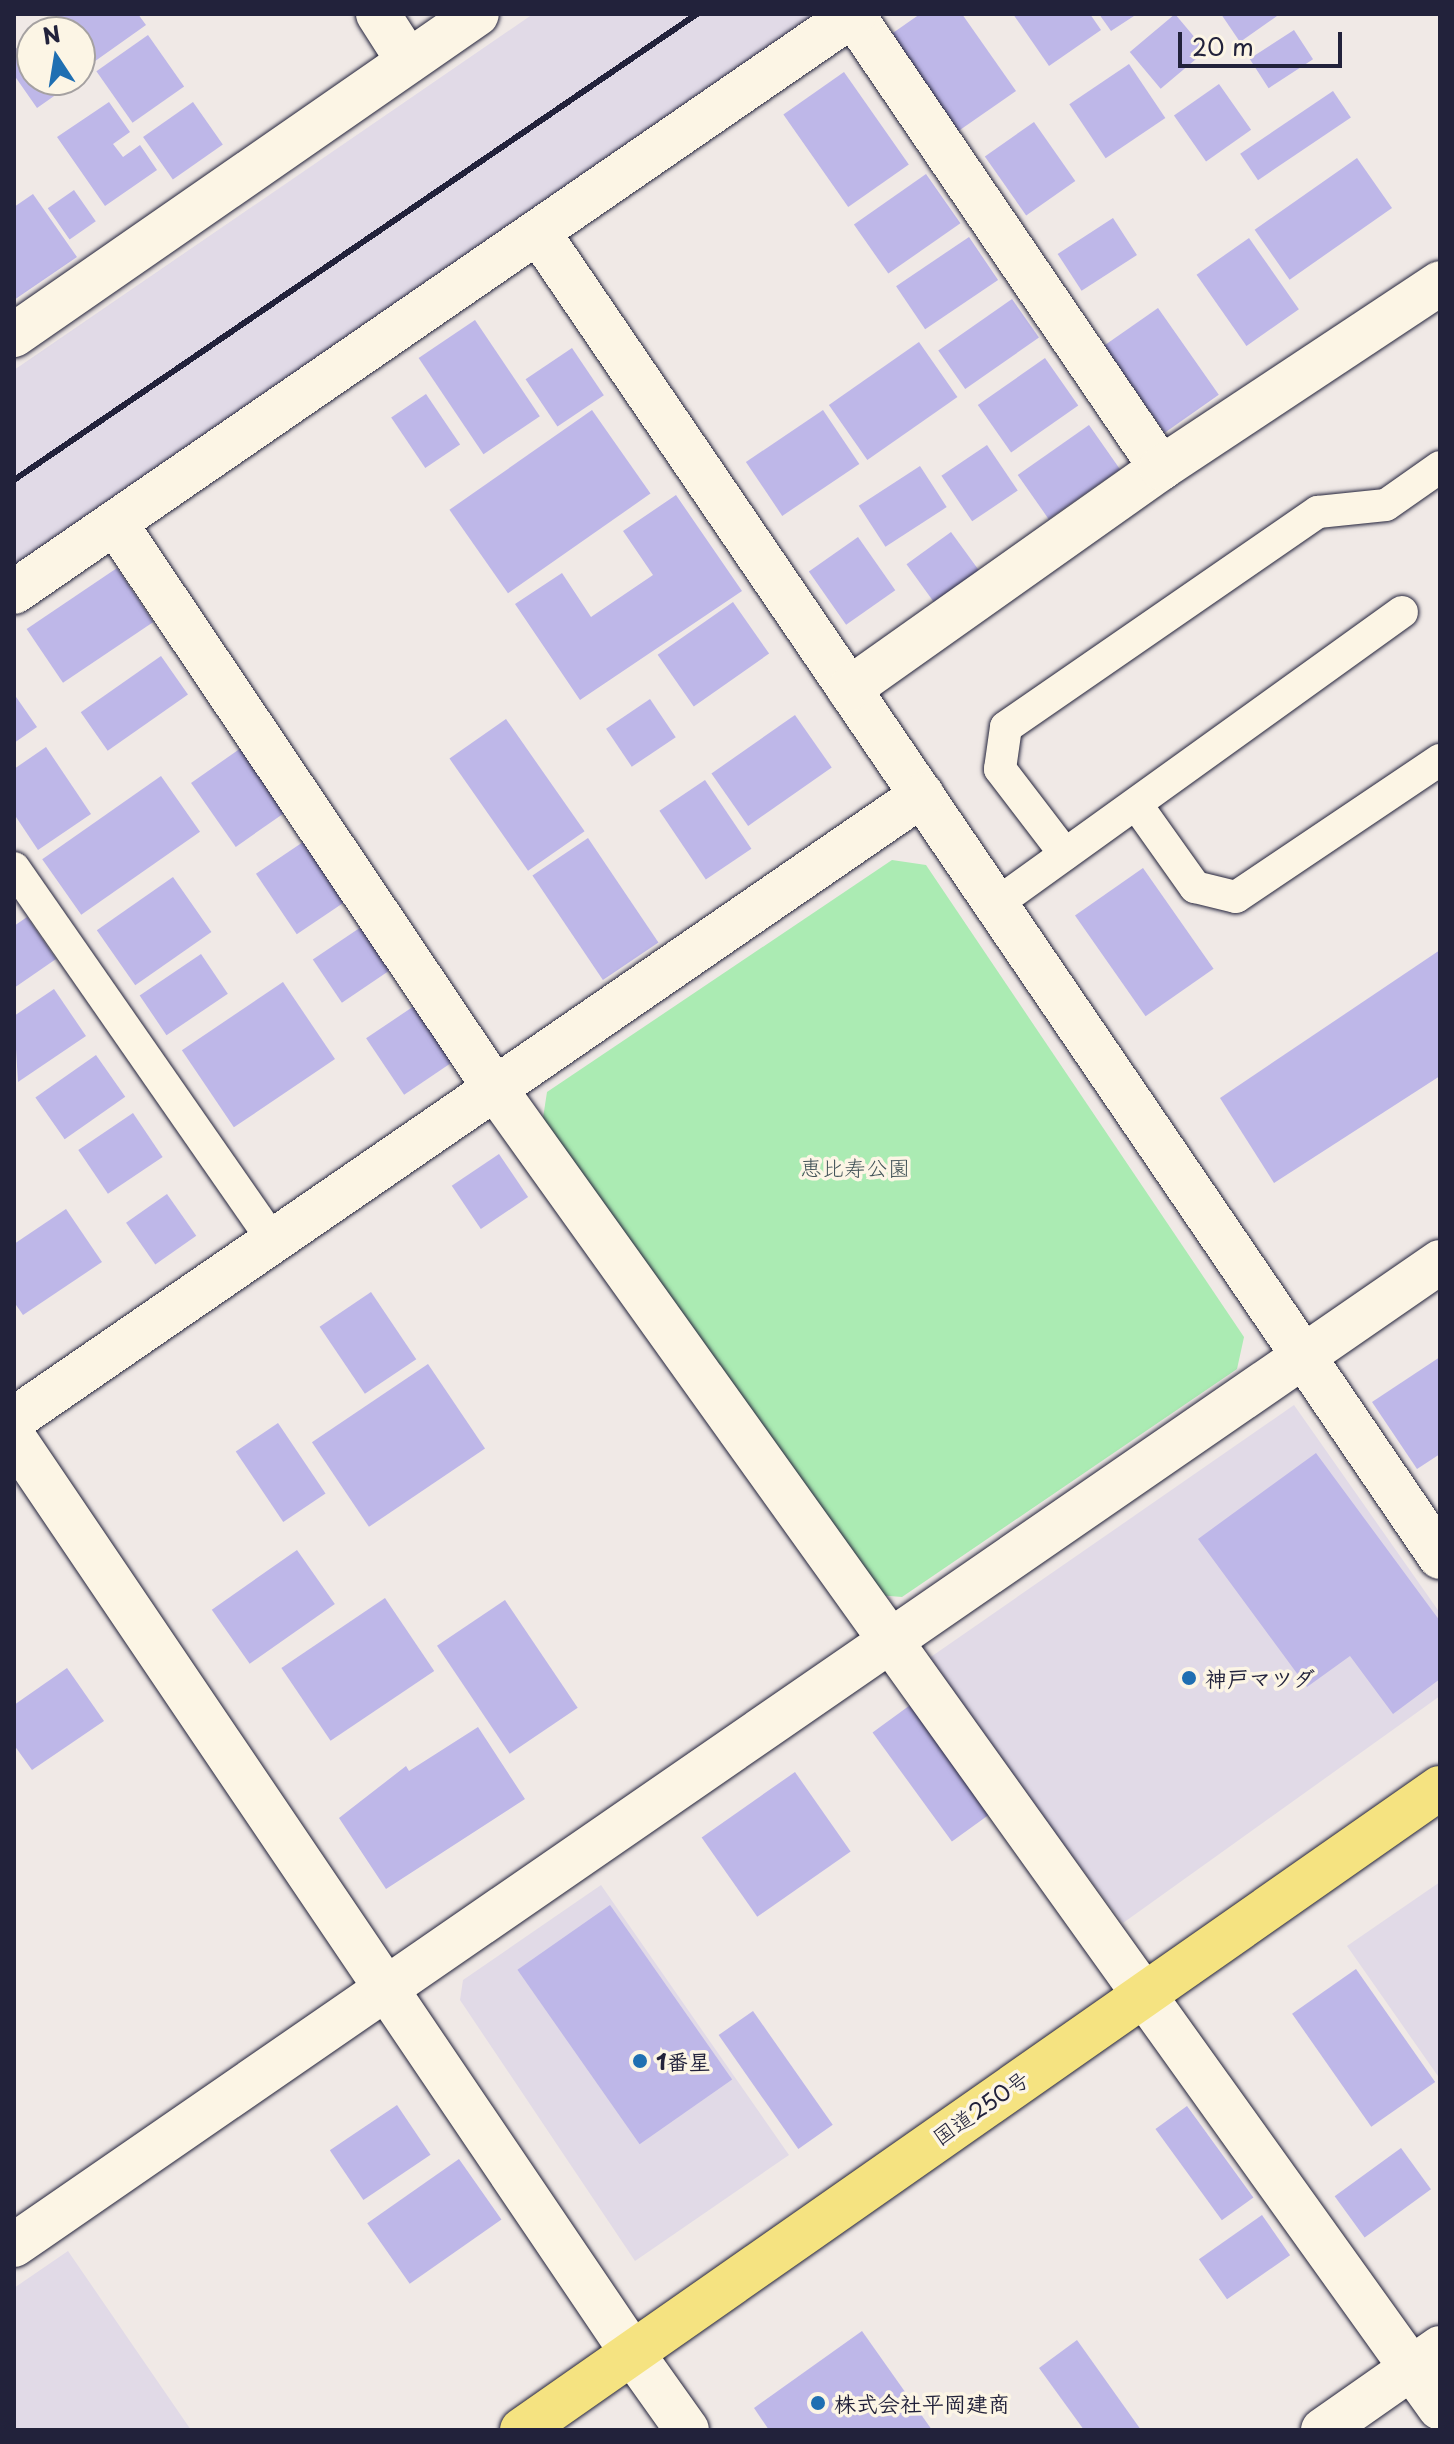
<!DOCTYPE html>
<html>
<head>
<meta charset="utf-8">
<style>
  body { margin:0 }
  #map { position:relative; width:1454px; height:2444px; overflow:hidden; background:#f0e9e6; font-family:"Playpen Sans","Klee One",sans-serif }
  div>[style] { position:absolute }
  .built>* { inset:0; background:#e1dae7 }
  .green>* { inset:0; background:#abebb3 }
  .building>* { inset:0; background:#beb7e8; transform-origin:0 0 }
  .roads { filter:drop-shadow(0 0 2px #22223b) drop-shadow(0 0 2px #22223b) }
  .lane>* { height:32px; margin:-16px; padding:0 16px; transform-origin:16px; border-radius:16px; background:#fcf5e5 }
  .street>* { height:44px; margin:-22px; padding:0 22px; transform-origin:22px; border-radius:22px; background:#fcf5e5 }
  .secondary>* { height:44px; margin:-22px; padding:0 22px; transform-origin:22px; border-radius:22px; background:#fcf5e5 }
  .highway>* { height:44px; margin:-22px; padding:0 22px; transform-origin:22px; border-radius:22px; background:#f5e381 }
  .rail>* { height:6px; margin:-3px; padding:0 3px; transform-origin:3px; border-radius:3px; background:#22223b }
  .dots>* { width:22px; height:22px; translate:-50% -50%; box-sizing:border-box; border:4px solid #fcf5e5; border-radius:50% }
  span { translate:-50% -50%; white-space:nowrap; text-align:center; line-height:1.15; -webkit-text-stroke:7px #fcf5e5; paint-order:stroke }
  .park-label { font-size:22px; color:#445459 }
  .poi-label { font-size:22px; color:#22223b; font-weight:700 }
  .left { translate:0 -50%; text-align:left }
  .street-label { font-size:22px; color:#22223b }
  .frame { position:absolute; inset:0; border:16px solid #22223b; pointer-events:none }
  .north { position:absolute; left:16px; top:16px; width:80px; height:80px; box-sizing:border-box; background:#fcf5e5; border:2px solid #a5a1a1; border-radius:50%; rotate:348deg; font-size:22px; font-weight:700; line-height:32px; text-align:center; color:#22223b }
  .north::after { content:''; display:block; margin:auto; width:28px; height:36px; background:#1f6fb2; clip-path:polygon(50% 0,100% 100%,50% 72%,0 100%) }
  .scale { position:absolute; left:1178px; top:32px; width:164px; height:36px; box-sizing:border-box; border:4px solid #22223b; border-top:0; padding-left:10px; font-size:24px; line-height:28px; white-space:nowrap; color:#22223b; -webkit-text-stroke:6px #fcf5e5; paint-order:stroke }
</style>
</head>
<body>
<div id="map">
  <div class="built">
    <i style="clip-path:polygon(533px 14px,822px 14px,14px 570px,14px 370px)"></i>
    <i style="clip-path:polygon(1294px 1405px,1440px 1613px,1440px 1696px,1123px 1923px,925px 1661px)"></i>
    <i style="clip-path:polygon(1440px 1882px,1440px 2079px,1347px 1946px)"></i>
    <i style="clip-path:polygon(601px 1885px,789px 2155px,635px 2261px,460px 2000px,463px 1980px)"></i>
    <i style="clip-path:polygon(68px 2251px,191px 2430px,14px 2430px,14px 2288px)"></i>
  </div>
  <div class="green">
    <i style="clip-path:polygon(892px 860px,926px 865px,1244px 1337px,1237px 1369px,902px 1597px,877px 1595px,543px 1118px,547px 1092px)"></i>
  </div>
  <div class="building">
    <i style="clip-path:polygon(56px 14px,138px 14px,146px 25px,91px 64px,80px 32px,69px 32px)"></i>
    <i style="clip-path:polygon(920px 14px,962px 14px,1016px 91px,957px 132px,890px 35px)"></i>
    <i style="clip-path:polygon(1013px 14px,1090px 14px,1101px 30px,1049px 66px)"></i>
    <i style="clip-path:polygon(1099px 14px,1137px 14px,1111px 31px)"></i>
    <i style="left:1175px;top:14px;width:48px;height:59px;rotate:50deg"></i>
    <i style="clip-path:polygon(1221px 14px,1275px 14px,1277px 16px,1240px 42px)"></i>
    <i style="left:1294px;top:30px;width:35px;height:53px;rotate:57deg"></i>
    <i style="left:148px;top:35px;width:63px;height:63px;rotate:55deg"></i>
    <i style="clip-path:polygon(32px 37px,32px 80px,77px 80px,37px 108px,14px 75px,14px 50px)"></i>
    <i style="left:1129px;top:64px;width:65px;height:72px;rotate:56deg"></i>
    <i style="left:844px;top:72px;width:113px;height:74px;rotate:55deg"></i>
    <i style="left:1219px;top:84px;width:56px;height:55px;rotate:55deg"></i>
    <i style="left:1333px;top:91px;width:32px;height:112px;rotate:56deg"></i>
    <i style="clip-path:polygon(109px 102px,130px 132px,113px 144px,123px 157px,140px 145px,157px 170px,105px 206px,57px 137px)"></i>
    <i style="left:193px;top:102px;width:52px;height:61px;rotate:55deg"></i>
    <i style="left:1034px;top:122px;width:72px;height:60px;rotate:55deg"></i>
    <i style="left:1357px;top:158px;width:61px;height:125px;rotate:55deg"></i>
    <i style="left:926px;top:174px;width:60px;height:88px;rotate:55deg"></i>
    <i style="left:74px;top:190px;width:38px;height:32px;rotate:55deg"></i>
    <i style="clip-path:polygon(33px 194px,77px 257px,14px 300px,14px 207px)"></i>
    <i style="left:1113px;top:218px;width:44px;height:66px;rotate:57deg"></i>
    <i style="left:969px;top:237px;width:52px;height:88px;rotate:56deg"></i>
    <i style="left:1249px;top:238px;width:87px;height:64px;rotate:55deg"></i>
    <i style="left:1012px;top:299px;width:47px;height:90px;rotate:55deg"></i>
    <i style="left:1158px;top:308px;width:106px;height:66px;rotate:55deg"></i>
    <i style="left:475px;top:320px;width:116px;height:68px;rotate:56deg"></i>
    <i style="left:919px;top:342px;width:67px;height:110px;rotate:55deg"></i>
    <i style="left:572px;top:348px;width:57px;height:56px;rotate:56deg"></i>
    <i style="left:1045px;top:358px;width:58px;height:82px;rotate:55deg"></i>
    <i style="left:426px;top:394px;width:61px;height:42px;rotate:56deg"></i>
    <i style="left:592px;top:410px;width:102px;height:174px;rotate:55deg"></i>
    <i style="left:823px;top:410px;width:65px;height:93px;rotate:56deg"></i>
    <i style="left:1089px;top:425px;width:54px;height:87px;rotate:55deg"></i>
    <i style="left:987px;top:445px;width:55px;height:55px;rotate:56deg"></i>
    <i style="left:920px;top:466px;width:49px;height:73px;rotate:57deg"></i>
    <i style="clip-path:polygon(676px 495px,742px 591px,580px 700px,515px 604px,562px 573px,591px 617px,653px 575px,623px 531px)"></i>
    <i style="left:951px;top:532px;width:48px;height:55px;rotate:54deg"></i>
    <i style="left:858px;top:537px;width:65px;height:60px;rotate:55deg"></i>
    <i style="left:117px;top:568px;width:65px;height:109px;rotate:56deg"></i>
    <i style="left:733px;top:602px;width:63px;height:92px;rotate:55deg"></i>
    <i style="left:161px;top:656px;width:47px;height:98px;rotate:55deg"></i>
    <i style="clip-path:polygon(14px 694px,37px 727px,14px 743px)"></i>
    <i style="left:650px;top:699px;width:46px;height:53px;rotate:56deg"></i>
    <i style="left:795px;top:715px;width:64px;height:102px;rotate:55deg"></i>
    <i style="left:506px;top:719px;width:137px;height:69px;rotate:55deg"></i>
    <i style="clip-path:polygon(46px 747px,91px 814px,38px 850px,14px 814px,14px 769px)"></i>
    <i style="left:241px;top:748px;width:78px;height:61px;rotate:55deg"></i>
    <i style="left:161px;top:776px;width:68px;height:145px;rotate:55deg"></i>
    <i style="left:705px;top:780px;width:83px;height:55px;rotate:56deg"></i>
    <i style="left:309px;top:838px;width:73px;height:64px;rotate:56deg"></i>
    <i style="left:588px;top:838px;width:126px;height:67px;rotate:56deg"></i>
    <i style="left:1143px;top:868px;width:123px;height:83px;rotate:55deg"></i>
    <i style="left:173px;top:877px;width:67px;height:93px;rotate:55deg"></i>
    <i style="clip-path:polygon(27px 917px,56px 959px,14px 988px,14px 926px)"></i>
    <i style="left:370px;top:921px;width:52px;height:69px;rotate:56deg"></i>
    <i style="clip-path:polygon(1440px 950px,1440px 1076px,1274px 1183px,1220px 1098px)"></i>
    <i style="left:201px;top:954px;width:48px;height:74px;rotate:56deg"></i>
    <i style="left:283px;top:982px;width:93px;height:122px;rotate:56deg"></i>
    <i style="clip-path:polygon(54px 989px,86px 1036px,18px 1082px,14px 1016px)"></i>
    <i style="left:420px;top:1002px;width:68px;height:65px;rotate:56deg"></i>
    <i style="left:96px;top:1055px;width:51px;height:74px;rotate:55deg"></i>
    <i style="left:133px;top:1113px;width:53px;height:66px;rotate:56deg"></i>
    <i style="left:499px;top:1154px;width:52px;height:57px;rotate:56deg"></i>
    <i style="left:167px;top:1194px;width:51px;height:50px;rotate:55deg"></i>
    <i style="clip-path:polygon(66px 1209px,102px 1262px,23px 1315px,14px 1302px,14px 1244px)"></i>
    <i style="left:371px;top:1292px;width:81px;height:62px;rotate:56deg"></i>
    <i style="clip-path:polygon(1440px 1357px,1440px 1454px,1417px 1469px,1372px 1402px)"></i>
    <i style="left:428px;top:1364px;width:102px;height:140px;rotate:56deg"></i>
    <i style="left:278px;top:1423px;width:85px;height:51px;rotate:56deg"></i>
    <i style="clip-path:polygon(1316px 1453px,1440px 1621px,1440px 1679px,1393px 1714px,1350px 1656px,1307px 1687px,1198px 1539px)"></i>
    <i style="left:297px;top:1550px;width:66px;height:104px;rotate:55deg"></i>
    <i style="left:385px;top:1598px;width:88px;height:125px;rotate:56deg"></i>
    <i style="left:505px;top:1600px;width:130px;height:82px;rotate:56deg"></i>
    <i style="clip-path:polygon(67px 1668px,104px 1721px,32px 1770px,14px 1745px,14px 1705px)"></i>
    <i style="left:913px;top:1703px;width:135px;height:50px;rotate:54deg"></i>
    <i style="clip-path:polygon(478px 1727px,525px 1799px,386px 1889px,339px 1818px,406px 1766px,409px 1771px)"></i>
    <i style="left:795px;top:1772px;width:97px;height:114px;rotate:55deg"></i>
    <i style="left:610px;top:1905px;width:213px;height:113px;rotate:55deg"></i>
    <i style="left:1356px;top:1969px;width:138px;height:78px;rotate:55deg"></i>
    <i style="left:753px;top:2011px;width:139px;height:42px;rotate:55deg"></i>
    <i style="left:397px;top:2105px;width:60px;height:81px;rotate:56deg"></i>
    <i style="left:1187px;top:2106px;width:113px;height:39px;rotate:54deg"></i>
    <i style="left:1401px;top:2148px;width:51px;height:82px;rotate:54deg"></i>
    <i style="left:459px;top:2159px;width:74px;height:112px;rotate:55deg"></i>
    <i style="left:1262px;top:2215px;width:49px;height:77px;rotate:55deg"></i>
    <i style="clip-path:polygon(862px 2331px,932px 2430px,769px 2430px,754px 2408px)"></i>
    <i style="clip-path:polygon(1077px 2340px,1141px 2430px,1084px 2430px,1039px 2368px)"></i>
  </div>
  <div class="roads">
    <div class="lane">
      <i style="left:1136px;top:804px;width:102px;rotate:54.6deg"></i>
      <i style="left:1195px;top:887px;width:42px;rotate:13.7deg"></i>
      <i style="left:1236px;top:897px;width:246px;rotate:-33.9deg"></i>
      <i style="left:1065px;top:854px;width:107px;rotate:-127.4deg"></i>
      <i style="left:1000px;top:769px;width:42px;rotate:-81.9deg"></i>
      <i style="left:1006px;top:727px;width:379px;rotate:-34.6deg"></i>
      <i style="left:1318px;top:512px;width:68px;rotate:-5.9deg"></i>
      <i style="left:1386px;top:505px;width:66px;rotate:-35.1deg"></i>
      <i style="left:14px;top:868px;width:450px;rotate:55.2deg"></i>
      <i style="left:996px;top:904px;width:500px;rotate:-35.72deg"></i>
    </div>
    <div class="street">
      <i style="left:378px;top:14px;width:56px;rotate:57.4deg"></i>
      <i style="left:853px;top:15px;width:548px;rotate:55.79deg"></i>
      <i style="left:538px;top:232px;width:1603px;rotate:55.75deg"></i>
      <i style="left:14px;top:335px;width:563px;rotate:-34.73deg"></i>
      <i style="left:115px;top:523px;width:683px;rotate:56.1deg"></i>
      <i style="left:496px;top:1090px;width:1621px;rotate:54.39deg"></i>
      <i style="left:14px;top:592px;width:1020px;rotate:-34.53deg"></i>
      <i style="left:849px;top:689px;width:382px;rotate:-35.3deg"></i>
      <i style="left:1161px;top:468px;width:335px;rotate:-33.5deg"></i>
      <i style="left:14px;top:1419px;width:1102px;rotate:-34.5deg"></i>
      <i style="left:14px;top:2245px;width:1732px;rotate:-34.58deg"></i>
      <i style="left:633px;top:2354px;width:93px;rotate:54.6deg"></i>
      <i style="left:1323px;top:2430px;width:143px;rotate:-35deg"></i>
    </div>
    <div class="secondary">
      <i style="left:14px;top:1438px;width:1106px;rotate:55.95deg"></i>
    </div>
    <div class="highway">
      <i style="left:522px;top:2430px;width:1120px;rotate:-34.97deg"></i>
    </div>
  </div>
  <div class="rail">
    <i style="left:14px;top:480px;width:827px;rotate:-34.31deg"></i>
  </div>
  <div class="dots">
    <i style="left:1189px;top:1678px;background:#1f6fb2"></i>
    <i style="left:640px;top:2061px;background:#1f6fb2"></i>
    <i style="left:818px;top:2403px;background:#1f6fb2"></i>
  </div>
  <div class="park-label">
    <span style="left:855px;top:1167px">恵比寿公園</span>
  </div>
  <div class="poi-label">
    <span class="left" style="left:1205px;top:1678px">神戸マツダ</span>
    <span class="left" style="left:656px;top:2061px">1番星</span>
    <span class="left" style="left:834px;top:2403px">株式会社平岡建商</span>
  </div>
  <div class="street-label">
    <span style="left:980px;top:2107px;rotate:-35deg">国道250号</span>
  </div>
  <div class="frame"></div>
  <div class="north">N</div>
  <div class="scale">20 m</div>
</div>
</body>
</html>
